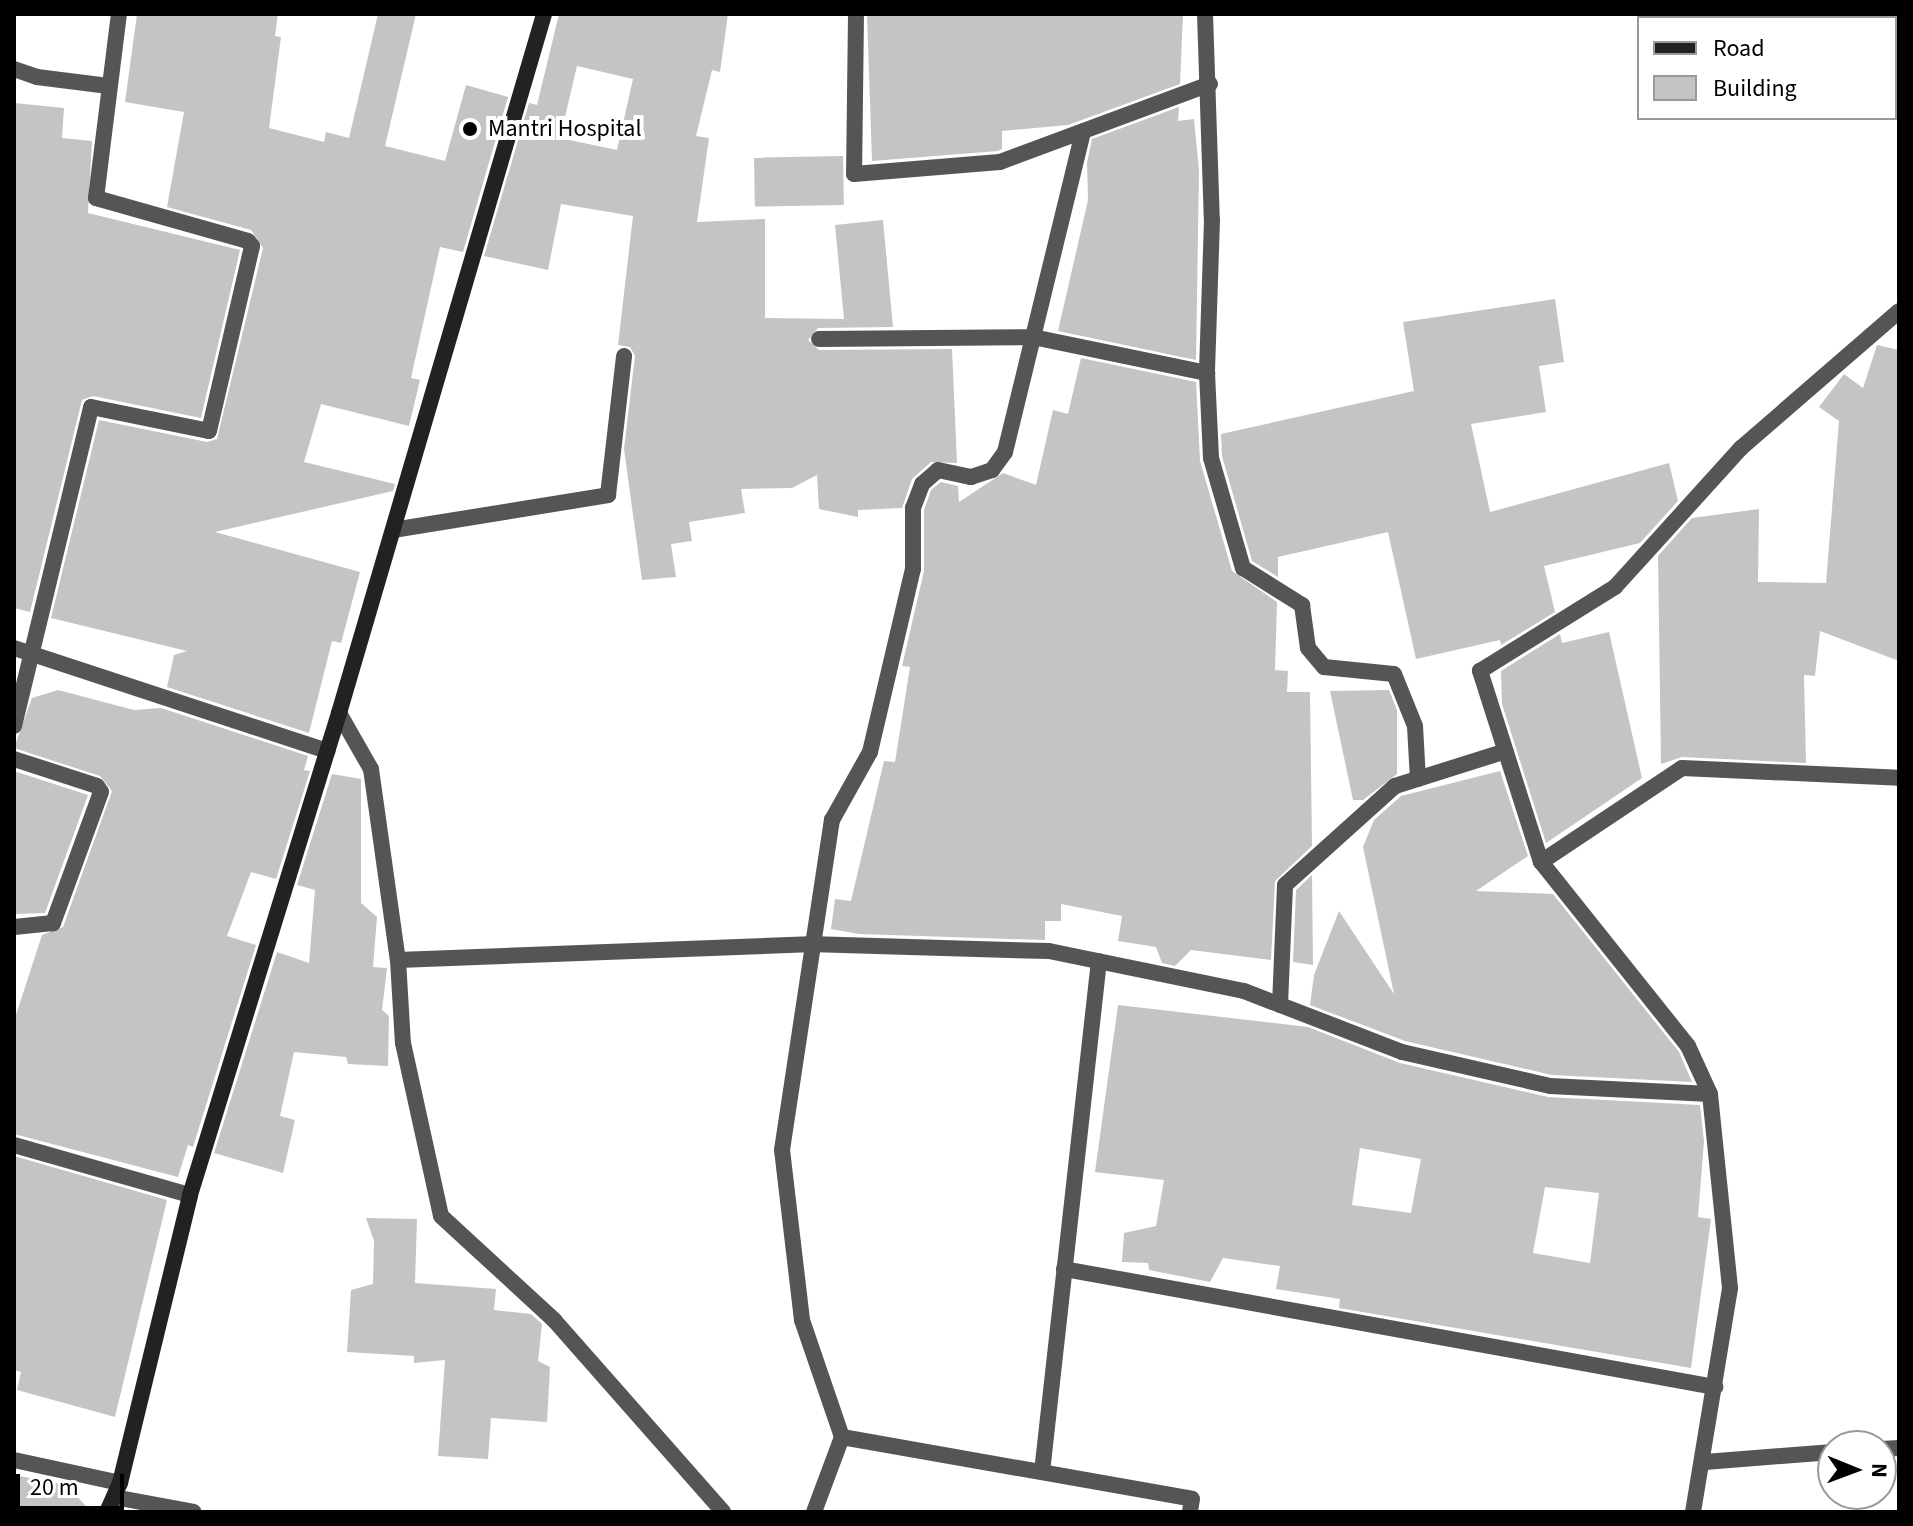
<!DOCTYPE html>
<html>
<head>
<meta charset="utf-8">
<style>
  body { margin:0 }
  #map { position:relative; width:1913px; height:1526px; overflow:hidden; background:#fff; font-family:"Source Sans 3",sans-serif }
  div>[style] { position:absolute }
  .building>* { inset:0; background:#c4c4c4; transform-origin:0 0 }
  .street>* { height:16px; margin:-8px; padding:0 8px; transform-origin:8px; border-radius:8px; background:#555 }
  .secondary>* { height:16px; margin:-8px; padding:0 8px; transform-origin:8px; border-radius:8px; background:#222 }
  .dots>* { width:22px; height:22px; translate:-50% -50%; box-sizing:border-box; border:4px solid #fff; border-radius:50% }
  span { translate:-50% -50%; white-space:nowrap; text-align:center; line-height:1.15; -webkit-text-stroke:8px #fff; paint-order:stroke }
  .poi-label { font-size:24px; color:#000 }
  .left { translate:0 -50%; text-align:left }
  .frame { position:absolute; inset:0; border:16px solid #000; pointer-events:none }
  .legend { position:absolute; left:1637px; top:16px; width:260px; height:104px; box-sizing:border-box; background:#fff; border:2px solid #999; margin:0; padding:10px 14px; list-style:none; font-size:24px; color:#000 }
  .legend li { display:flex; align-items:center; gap:16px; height:40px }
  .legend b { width:40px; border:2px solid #999 }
  .north { position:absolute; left:1817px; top:1430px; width:80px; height:80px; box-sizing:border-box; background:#fff; border:2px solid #999; border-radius:50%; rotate:91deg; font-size:22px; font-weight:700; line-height:32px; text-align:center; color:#000 }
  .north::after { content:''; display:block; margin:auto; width:28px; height:36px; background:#000; clip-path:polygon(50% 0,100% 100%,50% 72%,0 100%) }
  .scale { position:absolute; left:16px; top:1474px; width:108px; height:36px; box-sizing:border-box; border:4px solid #000; border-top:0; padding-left:10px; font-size:24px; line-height:28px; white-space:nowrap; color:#000; -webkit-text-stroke:6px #fff; paint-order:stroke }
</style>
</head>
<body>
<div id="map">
  <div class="building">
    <i style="clip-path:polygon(137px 14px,278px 14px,275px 36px,281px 37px,269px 128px,324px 142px,326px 132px,349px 138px,378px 14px,416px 14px,385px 146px,445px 161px,466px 85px,508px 97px,463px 252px,440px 247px,411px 378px,420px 380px,409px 426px,321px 404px,304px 462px,395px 484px,393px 491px,215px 532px,360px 572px,341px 643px,332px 641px,309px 733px,167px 687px,174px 655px,187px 651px,51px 618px,99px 420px,207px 442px,217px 439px,263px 248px,251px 230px,167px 207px,184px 112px,125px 102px)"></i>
    <i style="clip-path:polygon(evenodd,559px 14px,728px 14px,720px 72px,712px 70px,696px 136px,709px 138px,697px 222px,765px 219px,765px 318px,844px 319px,835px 225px,883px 220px,893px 327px,818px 328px,808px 340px,819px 350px,952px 349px,957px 463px,931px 462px,912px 479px,902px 508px,858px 510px,858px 517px,819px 509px,817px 475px,792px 488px,741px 489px,745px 513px,689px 522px,692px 541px,671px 544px,676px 577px,642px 580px,624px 449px,635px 356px,630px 347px,618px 345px,633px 216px,561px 204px,548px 270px,484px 256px,529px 103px,537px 105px,559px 14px,577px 66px,633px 79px,617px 150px,560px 138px,577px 66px)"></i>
    <i style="clip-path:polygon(867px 14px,1183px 14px,1180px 84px,1068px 125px,1002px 131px,1002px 149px,998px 151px,872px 161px)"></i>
    <i style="clip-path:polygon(14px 103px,64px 108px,62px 138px,92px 141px,88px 213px,240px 250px,201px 418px,93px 396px,82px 400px,30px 612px,14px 608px)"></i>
    <i style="clip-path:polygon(1179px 107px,1178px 121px,1194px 119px,1199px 170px,1196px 360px,1058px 331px,1088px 200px,1087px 163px,1092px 139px)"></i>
    <i style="left:843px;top:156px;width:49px;height:89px;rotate:89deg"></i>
    <i style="clip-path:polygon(1555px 299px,1564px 362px,1539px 366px,1546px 412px,1471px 424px,1490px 512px,1669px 463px,1678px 501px,1640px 543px,1544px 566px,1555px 612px,1501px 645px,1500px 640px,1416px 659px,1388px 532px,1278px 557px,1278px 577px,1252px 561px,1222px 456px,1221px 434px,1414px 391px,1403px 322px)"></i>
    <i style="clip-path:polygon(1877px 345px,1899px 350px,1899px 661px,1820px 631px,1815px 676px,1804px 675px,1806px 763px,1682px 757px,1661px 764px,1658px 556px,1692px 518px,1759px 509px,1758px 582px,1826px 583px,1839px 421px,1819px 407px,1844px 374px,1863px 388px)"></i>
    <i style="clip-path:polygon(1081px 358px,1196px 382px,1200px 461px,1232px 571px,1277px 602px,1275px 670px,1288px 671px,1287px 692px,1310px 692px,1312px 846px,1275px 881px,1271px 960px,1191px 950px,1175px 966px,1162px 963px,1156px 947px,1118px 941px,1122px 916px,1061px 904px,1061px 921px,1045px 921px,1045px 940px,859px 934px,831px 929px,835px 899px,851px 901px,884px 761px,895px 762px,910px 667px,902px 666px,924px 571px,924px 510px,931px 490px,941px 482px,958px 486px,959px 502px,1003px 473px,1036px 485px,1053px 410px,1068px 414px)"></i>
    <i style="clip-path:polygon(1609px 632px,1642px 778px,1546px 843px,1502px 704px,1501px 671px,1560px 634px,1562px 643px)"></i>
    <i style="clip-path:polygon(58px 690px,134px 710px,161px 708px,308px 756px,304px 770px,310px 771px,276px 879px,251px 872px,227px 936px,256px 945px,193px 1147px,188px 1145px,178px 1177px,14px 1134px,14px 1021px,42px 935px,63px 927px,112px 791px,100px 776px,14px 748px,32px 698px)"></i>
    <i style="clip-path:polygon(1389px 690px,1397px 710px,1397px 774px,1363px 800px,1353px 800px,1330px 691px)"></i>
    <i style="clip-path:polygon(14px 771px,88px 795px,45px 913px,14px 914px)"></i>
    <i style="clip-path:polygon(1500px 771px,1528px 856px,1476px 891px,1553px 894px,1679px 1052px,1692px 1082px,1552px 1075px,1405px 1041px,1310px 1005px,1314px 975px,1339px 911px,1394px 994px,1363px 847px,1374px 820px,1401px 796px)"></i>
    <i style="clip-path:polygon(332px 774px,361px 779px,361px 903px,377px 917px,373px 967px,387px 968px,382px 1010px,389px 1016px,388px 1066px,348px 1064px,346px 1057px,294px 1052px,280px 1116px,295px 1120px,283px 1173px,214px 1153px,277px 952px,309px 963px,315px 890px,297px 885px)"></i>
    <i style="clip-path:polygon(1312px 875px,1312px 876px,1313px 965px,1293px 962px,1296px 890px)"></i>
    <i style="clip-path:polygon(evenodd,1118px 1005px,1308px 1027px,1400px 1063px,1548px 1097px,1700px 1105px,1704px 1141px,1698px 1217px,1711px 1219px,1691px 1368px,1339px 1308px,1340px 1299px,1276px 1289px,1280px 1266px,1223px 1258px,1210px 1282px,1149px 1270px,1148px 1263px,1122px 1262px,1124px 1233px,1156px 1226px,1164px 1180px,1095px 1172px,1118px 1005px,1360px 1148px,1421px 1159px,1411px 1213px,1352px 1205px,1360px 1148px,1118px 1005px,1545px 1187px,1599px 1193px,1590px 1263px,1533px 1253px,1545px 1187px)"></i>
    <i style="clip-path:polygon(14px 1156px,167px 1200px,115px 1417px,17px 1390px,21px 1372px,14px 1370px)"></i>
    <i style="clip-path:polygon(366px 1218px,417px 1219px,415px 1283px,496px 1289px,494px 1310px,531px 1314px,542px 1324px,538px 1361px,550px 1367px,547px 1422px,491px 1418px,488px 1459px,438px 1456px,445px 1360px,414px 1363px,414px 1356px,347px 1352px,351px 1290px,373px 1284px,374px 1241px)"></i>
    <i style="clip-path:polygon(14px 1475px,67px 1485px,91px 1512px,14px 1512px)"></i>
  </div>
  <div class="street">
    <i style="left:856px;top:14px;width:160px;rotate:90.7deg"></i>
    <i style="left:854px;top:174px;width:146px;rotate:-4.7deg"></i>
    <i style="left:1000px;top:162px;width:224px;rotate:-20.4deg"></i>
    <i style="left:1205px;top:14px;width:206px;rotate:88.1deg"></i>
    <i style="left:1212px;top:220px;width:153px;rotate:91.9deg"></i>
    <i style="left:1207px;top:373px;width:85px;rotate:87.3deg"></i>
    <i style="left:1211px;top:458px;width:115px;rotate:73.8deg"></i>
    <i style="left:1243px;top:568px;width:70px;rotate:32.1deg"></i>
    <i style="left:1302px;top:605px;width:43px;rotate:82.1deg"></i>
    <i style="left:1308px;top:648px;width:25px;rotate:50deg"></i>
    <i style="left:1324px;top:667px;width:70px;rotate:5.7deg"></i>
    <i style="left:1394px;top:674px;width:56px;rotate:68deg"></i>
    <i style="left:1415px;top:726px;width:53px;rotate:86.8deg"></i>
    <i style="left:14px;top:69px;width:24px;rotate:19deg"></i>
    <i style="left:37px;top:77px;width:72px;rotate:7.2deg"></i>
    <i style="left:819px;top:339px;width:214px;rotate:-0.5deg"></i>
    <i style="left:1033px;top:337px;width:178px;rotate:11.7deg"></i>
    <i style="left:393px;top:530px;width:218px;rotate:-9.2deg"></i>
    <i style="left:608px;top:495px;width:140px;rotate:-83.4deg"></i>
    <i style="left:14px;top:648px;width:330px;rotate:18.2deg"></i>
    <i style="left:339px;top:713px;width:64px;rotate:60.3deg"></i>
    <i style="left:371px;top:769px;width:193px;rotate:82deg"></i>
    <i style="left:398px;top:960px;width:83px;rotate:86.6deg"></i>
    <i style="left:403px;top:1043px;width:177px;rotate:77.6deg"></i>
    <i style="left:441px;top:1216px;width:154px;rotate:42.6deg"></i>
    <i style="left:554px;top:1320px;width:256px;rotate:48.6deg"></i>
    <i style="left:14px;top:726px;width:328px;rotate:-76.4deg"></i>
    <i style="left:91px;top:407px;width:120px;rotate:11.5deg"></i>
    <i style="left:209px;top:431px;width:190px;rotate:-76.9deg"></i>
    <i style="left:252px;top:246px;width:6px;rotate:-129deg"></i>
    <i style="left:248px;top:241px;width:158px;rotate:-164.2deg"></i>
    <i style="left:96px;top:198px;width:185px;rotate:-82.9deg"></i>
    <i style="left:14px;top:759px;width:87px;rotate:18deg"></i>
    <i style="left:97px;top:786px;width:7px;rotate:56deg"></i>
    <i style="left:101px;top:792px;width:140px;rotate:110.1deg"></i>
    <i style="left:53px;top:923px;width:39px;rotate:174deg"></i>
    <i style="left:1541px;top:862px;width:169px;rotate:-33.7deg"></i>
    <i style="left:1682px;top:768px;width:217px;rotate:2.6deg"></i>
    <i style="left:398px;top:960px;width:411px;rotate:-2.2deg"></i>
    <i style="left:809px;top:944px;width:240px;rotate:1.7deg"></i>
    <i style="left:1049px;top:951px;width:199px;rotate:11.6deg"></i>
    <i style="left:1244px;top:991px;width:169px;rotate:21.1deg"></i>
    <i style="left:1402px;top:1052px;width:152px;rotate:12.9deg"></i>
    <i style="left:1550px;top:1086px;width:160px;rotate:2.9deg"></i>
    <i style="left:1280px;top:1005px;width:120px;rotate:-87.6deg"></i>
    <i style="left:1285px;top:885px;width:148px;rotate:-42deg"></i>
    <i style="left:1395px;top:786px;width:116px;rotate:-17.5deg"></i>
    <i style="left:14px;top:1145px;width:183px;rotate:15.9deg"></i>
    <i style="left:1064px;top:1269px;width:662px;rotate:10.27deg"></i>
    <i style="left:842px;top:1437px;width:355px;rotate:10deg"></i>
    <i style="left:1192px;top:1499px;width:13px;rotate:99deg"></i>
    <i style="left:1881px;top:1449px;width:18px;rotate:-3deg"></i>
    <i style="left:14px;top:1460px;width:108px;rotate:12.2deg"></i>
    <i style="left:1705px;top:1462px;width:128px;rotate:-4.5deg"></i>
    <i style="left:1042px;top:1472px;width:514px;rotate:-83.64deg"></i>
    <i style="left:114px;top:1497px;width:81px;rotate:10.6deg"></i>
    <i style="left:814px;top:1512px;width:80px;rotate:-69.5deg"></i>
    <i style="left:842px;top:1437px;width:124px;rotate:-108.9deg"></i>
    <i style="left:802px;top:1320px;width:171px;rotate:-96.7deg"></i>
    <i style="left:782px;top:1150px;width:334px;rotate:-81.4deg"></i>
    <i style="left:832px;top:820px;width:78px;rotate:-60.8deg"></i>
    <i style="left:870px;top:752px;width:188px;rotate:-76.8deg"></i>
    <i style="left:913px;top:569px;width:61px;rotate:-90deg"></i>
    <i style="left:913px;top:508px;width:26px;rotate:-69deg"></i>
    <i style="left:922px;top:484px;width:21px;rotate:-41deg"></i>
    <i style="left:938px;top:470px;width:34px;rotate:12deg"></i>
    <i style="left:971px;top:477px;width:22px;rotate:-18deg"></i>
    <i style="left:992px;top:470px;width:22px;rotate:-54deg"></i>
    <i style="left:1005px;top:452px;width:330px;rotate:-76.3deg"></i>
    <i style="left:1693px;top:1512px;width:227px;rotate:-80.6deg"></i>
    <i style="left:1730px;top:1288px;width:195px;rotate:-95.9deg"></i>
    <i style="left:1710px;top:1094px;width:53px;rotate:-114.6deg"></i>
    <i style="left:1688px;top:1046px;width:236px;rotate:-128.6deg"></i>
    <i style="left:1541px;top:862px;width:201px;rotate:-107.7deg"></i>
    <i style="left:1480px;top:671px;width:159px;rotate:-31.9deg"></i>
    <i style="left:1615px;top:587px;width:188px;rotate:-47.8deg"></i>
    <i style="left:1741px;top:448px;width:209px;rotate:-40.9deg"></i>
  </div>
  <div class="secondary">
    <i style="left:107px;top:1512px;width:32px;rotate:-66deg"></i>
    <i style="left:120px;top:1483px;width:296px;rotate:-76.3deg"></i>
    <i style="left:190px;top:1195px;width:505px;rotate:-72.82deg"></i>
    <i style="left:339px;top:713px;width:728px;rotate:-73.65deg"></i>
  </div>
  <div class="dots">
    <i style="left:470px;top:129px;background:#000"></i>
  </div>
  <div class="poi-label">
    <span class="left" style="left:488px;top:129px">Mantri Hospital</span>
  </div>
  <div class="frame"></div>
  <ul class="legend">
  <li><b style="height:10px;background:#222"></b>Road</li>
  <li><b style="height:22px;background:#c4c4c4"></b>Building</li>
  </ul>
  <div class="north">N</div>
  <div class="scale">20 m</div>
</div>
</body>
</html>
